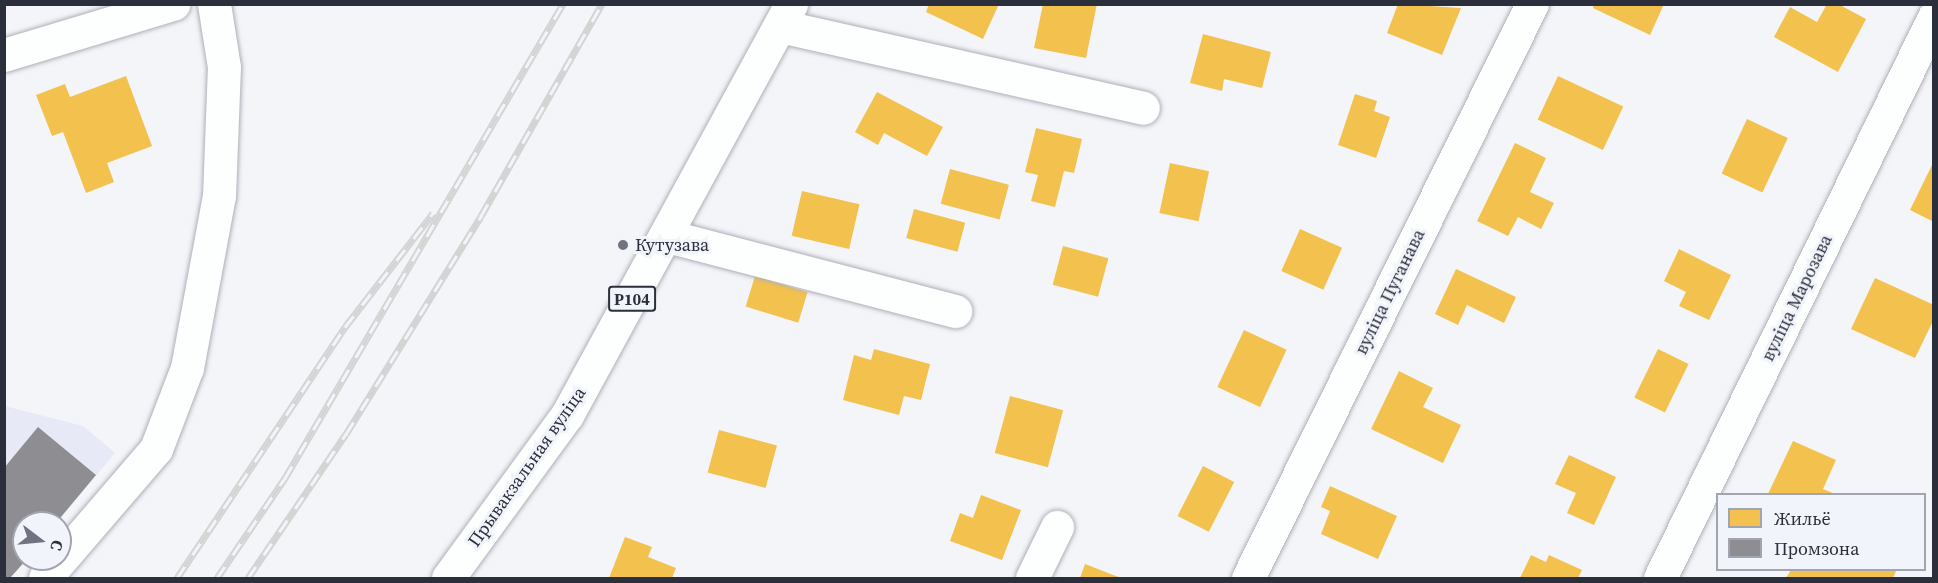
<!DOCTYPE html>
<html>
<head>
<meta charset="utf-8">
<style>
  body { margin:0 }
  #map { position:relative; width:1938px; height:583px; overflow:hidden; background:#f4f5f9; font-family:"Source Serif 4",serif }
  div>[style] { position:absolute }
  .built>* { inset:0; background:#e7eaf6 }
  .homes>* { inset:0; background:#f2c14e; transform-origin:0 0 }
  .industry>* { inset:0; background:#8d8d92 }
  .roads { filter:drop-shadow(0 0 2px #aeb0b8) drop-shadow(0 0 2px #aeb0b8) }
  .minor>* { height:33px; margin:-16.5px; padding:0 16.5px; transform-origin:16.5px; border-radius:16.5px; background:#fdfefe }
  .major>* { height:33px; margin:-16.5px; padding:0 16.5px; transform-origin:16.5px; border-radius:16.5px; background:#fdfefe }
  .rail>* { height:7px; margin-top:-3.5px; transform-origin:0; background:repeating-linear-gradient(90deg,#f2f4fb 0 14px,#d4d4d5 0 28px); box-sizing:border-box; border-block:2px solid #d4d4d5 }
  .dots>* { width:16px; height:16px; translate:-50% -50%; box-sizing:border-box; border:3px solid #f2f4fb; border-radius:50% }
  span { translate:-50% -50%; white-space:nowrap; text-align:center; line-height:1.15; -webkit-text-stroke:6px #f2f4fb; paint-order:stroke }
  .shield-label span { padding:2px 4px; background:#f2f4fb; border:2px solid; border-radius:4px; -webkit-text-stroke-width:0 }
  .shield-label { font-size:16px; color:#2b2f3c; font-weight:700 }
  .poi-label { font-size:18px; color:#2b2f3c }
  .left { translate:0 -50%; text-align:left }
  .street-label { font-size:18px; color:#2b2f3c }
  .frame { position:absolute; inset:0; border:6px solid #2b2f3c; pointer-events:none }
  .legend { position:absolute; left:1716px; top:493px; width:210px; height:78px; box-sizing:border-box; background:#f2f4fb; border:2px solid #a2a5af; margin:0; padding:8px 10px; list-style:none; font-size:18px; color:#2b2f3c }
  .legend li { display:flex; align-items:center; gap:12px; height:30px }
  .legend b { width:30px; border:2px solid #a2a5af }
  .north { position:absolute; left:12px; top:511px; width:60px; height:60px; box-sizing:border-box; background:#f2f4fb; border:2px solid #a2a5af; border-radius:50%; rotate:106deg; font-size:16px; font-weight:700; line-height:24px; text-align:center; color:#2b2f3c }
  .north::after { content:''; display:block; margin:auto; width:21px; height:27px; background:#71747e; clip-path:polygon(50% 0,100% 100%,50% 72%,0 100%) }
</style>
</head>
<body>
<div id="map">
  <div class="built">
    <i style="clip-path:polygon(5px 406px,83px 426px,115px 453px,56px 523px,24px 523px,27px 559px,10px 578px,5px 578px)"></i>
  </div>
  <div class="homes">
    <i style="clip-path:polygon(929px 4px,999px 4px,983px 39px,926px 12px)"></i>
    <i style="clip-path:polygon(1043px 4px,1097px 4px,1086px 58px,1034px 48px)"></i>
    <i style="clip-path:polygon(1398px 4px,1461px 8px,1442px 55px,1387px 33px)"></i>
    <i style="clip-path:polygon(1594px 4px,1664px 4px,1650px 35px,1593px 8px)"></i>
    <i style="clip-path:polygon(1827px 4px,1838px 4px,1866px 19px,1838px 72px,1774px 37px,1790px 7px,1817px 22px)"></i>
    <i style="clip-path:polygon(1203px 34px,1271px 52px,1262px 88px,1224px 79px,1222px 91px,1190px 83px)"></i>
    <i style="clip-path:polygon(126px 76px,152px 146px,107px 163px,114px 182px,86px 193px,63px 132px,52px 136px,36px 95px,65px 84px,70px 97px)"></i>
    <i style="left:1558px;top:76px;width:72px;height:48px;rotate:25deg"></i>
    <i style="clip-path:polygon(877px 92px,943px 127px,927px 156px,884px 133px,878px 145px,855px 132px)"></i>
    <i style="clip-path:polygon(1355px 94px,1377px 101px,1374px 111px,1390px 117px,1376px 158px,1338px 145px)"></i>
    <i style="left:1747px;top:119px;width:45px;height:60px;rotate:25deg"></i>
    <i style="clip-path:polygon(1036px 128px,1082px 139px,1074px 173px,1064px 171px,1055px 207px,1031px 201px,1038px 175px,1025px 172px)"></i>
    <i style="clip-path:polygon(1515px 143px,1546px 158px,1530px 192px,1554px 203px,1541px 229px,1518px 217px,1508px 236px,1477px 221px)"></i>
    <i style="left:1170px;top:163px;width:40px;height:51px;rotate:12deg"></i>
    <i style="clip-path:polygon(1932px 165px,1934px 166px,1934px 222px,1910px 210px)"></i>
    <i style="left:950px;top:169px;width:61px;height:36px;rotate:15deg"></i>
    <i style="left:802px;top:191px;width:59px;height:46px;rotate:13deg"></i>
    <i style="left:914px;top:209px;width:53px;height:30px;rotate:15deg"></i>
    <i style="left:1300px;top:229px;width:46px;height:46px;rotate:24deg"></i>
    <i style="left:1063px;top:246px;width:47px;height:40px;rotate:15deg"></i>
    <i style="clip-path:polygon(1679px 249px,1731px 275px,1709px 320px,1679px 306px,1686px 292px,1664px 281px)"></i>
    <i style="clip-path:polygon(1456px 269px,1516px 297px,1504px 323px,1467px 305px,1458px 325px,1435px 314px)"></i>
    <i style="left:755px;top:276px;width:55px;height:32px;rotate:17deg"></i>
    <i style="clip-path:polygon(1875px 278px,1934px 305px,1934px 319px,1915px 358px,1851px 329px)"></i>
    <i style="left:1244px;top:330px;width:47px;height:63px;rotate:25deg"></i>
    <i style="clip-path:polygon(874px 349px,930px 364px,921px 400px,904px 396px,899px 415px,843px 400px,854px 355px,871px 360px)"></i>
    <i style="left:1658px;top:349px;width:34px;height:54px;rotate:26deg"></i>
    <i style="clip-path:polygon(1399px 371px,1433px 388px,1423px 407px,1461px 425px,1443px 463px,1371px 429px)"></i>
    <i style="left:1010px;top:396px;width:55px;height:59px;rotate:15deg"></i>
    <i style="left:719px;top:430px;width:60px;height:44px;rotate:15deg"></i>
    <i style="clip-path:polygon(1793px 441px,1836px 460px,1823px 489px,1835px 494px,1768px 494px)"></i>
    <i style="clip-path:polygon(1569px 455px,1616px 477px,1594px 525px,1567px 513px,1576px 493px,1555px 484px)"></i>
    <i style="left:1203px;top:466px;width:35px;height:56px;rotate:27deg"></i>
    <i style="clip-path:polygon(1330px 486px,1397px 516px,1378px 559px,1321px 534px,1330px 511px,1321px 507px)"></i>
    <i style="clip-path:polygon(981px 495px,1021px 510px,1002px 560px,950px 541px,960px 513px,973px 518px)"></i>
    <i style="clip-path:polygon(625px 537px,652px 547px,648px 557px,676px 568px,672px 578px,609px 578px)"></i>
    <i style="clip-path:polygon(1531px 555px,1546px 562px,1549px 555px,1582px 570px,1578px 578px,1520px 578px)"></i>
    <i style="clip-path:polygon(1085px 564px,1121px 578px,1080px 578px)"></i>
    <i style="clip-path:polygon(1791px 570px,1893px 570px,1896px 571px,1893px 578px,1786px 578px)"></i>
  </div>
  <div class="industry">
    <i style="clip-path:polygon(38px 427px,96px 475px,56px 523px,24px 523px,27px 559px,10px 578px,4px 578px,4px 468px)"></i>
  </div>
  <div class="roads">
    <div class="minor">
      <i style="left:780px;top:26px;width:372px;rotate:12.7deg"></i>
      <i style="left:4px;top:55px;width:177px;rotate:-16.8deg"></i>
      <i style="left:667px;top:236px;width:298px;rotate:14.6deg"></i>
      <i style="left:45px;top:578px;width:170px;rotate:-49.3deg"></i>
      <i style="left:156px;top:449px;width:87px;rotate:-69.1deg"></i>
      <i style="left:187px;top:368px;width:175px;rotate:-79.5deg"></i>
      <i style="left:219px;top:196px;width:129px;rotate:-87.8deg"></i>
      <i style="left:224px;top:67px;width:64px;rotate:-99deg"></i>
      <i style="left:1032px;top:578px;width:57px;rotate:-63.9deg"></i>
      <i style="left:1248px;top:578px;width:640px;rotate:-63.68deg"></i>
      <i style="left:1660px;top:578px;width:624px;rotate:-63.97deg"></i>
    </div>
    <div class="major">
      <i style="left:448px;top:578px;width:202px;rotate:-53.9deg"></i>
      <i style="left:567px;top:415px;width:468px;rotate:-61.4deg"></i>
    </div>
  </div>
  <div class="rail">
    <i style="left:177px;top:578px;width:302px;rotate:-56.2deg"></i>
    <i style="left:345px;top:327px;width:144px;rotate:-52.3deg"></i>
    <i style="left:217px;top:578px;width:121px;rotate:-55.8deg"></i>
    <i style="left:285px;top:478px;width:550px;rotate:-59.61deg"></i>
    <i style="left:248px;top:578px;width:174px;rotate:-55.8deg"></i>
    <i style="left:346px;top:434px;width:256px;rotate:-58.2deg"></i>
    <i style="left:481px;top:216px;width:244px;rotate:-60.3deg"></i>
  </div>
  <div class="dots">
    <i style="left:623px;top:245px;background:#71747e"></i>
  </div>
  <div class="shield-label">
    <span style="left:632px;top:299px">Р104</span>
  </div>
  <div class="poi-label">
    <span class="left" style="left:635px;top:245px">Кутузава</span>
  </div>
  <div class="street-label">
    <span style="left:1390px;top:292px;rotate:-64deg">вуліца Пуганава</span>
    <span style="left:1797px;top:298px;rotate:-64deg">вуліца Марозава</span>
    <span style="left:527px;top:467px;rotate:-55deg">Прывакзальная вуліца</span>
  </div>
  <div class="frame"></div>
  <ul class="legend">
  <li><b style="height:16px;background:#f2c14e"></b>Жильё</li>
  <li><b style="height:16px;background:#8d8d92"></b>Промзона</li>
  </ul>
  <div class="north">С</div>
</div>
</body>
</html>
